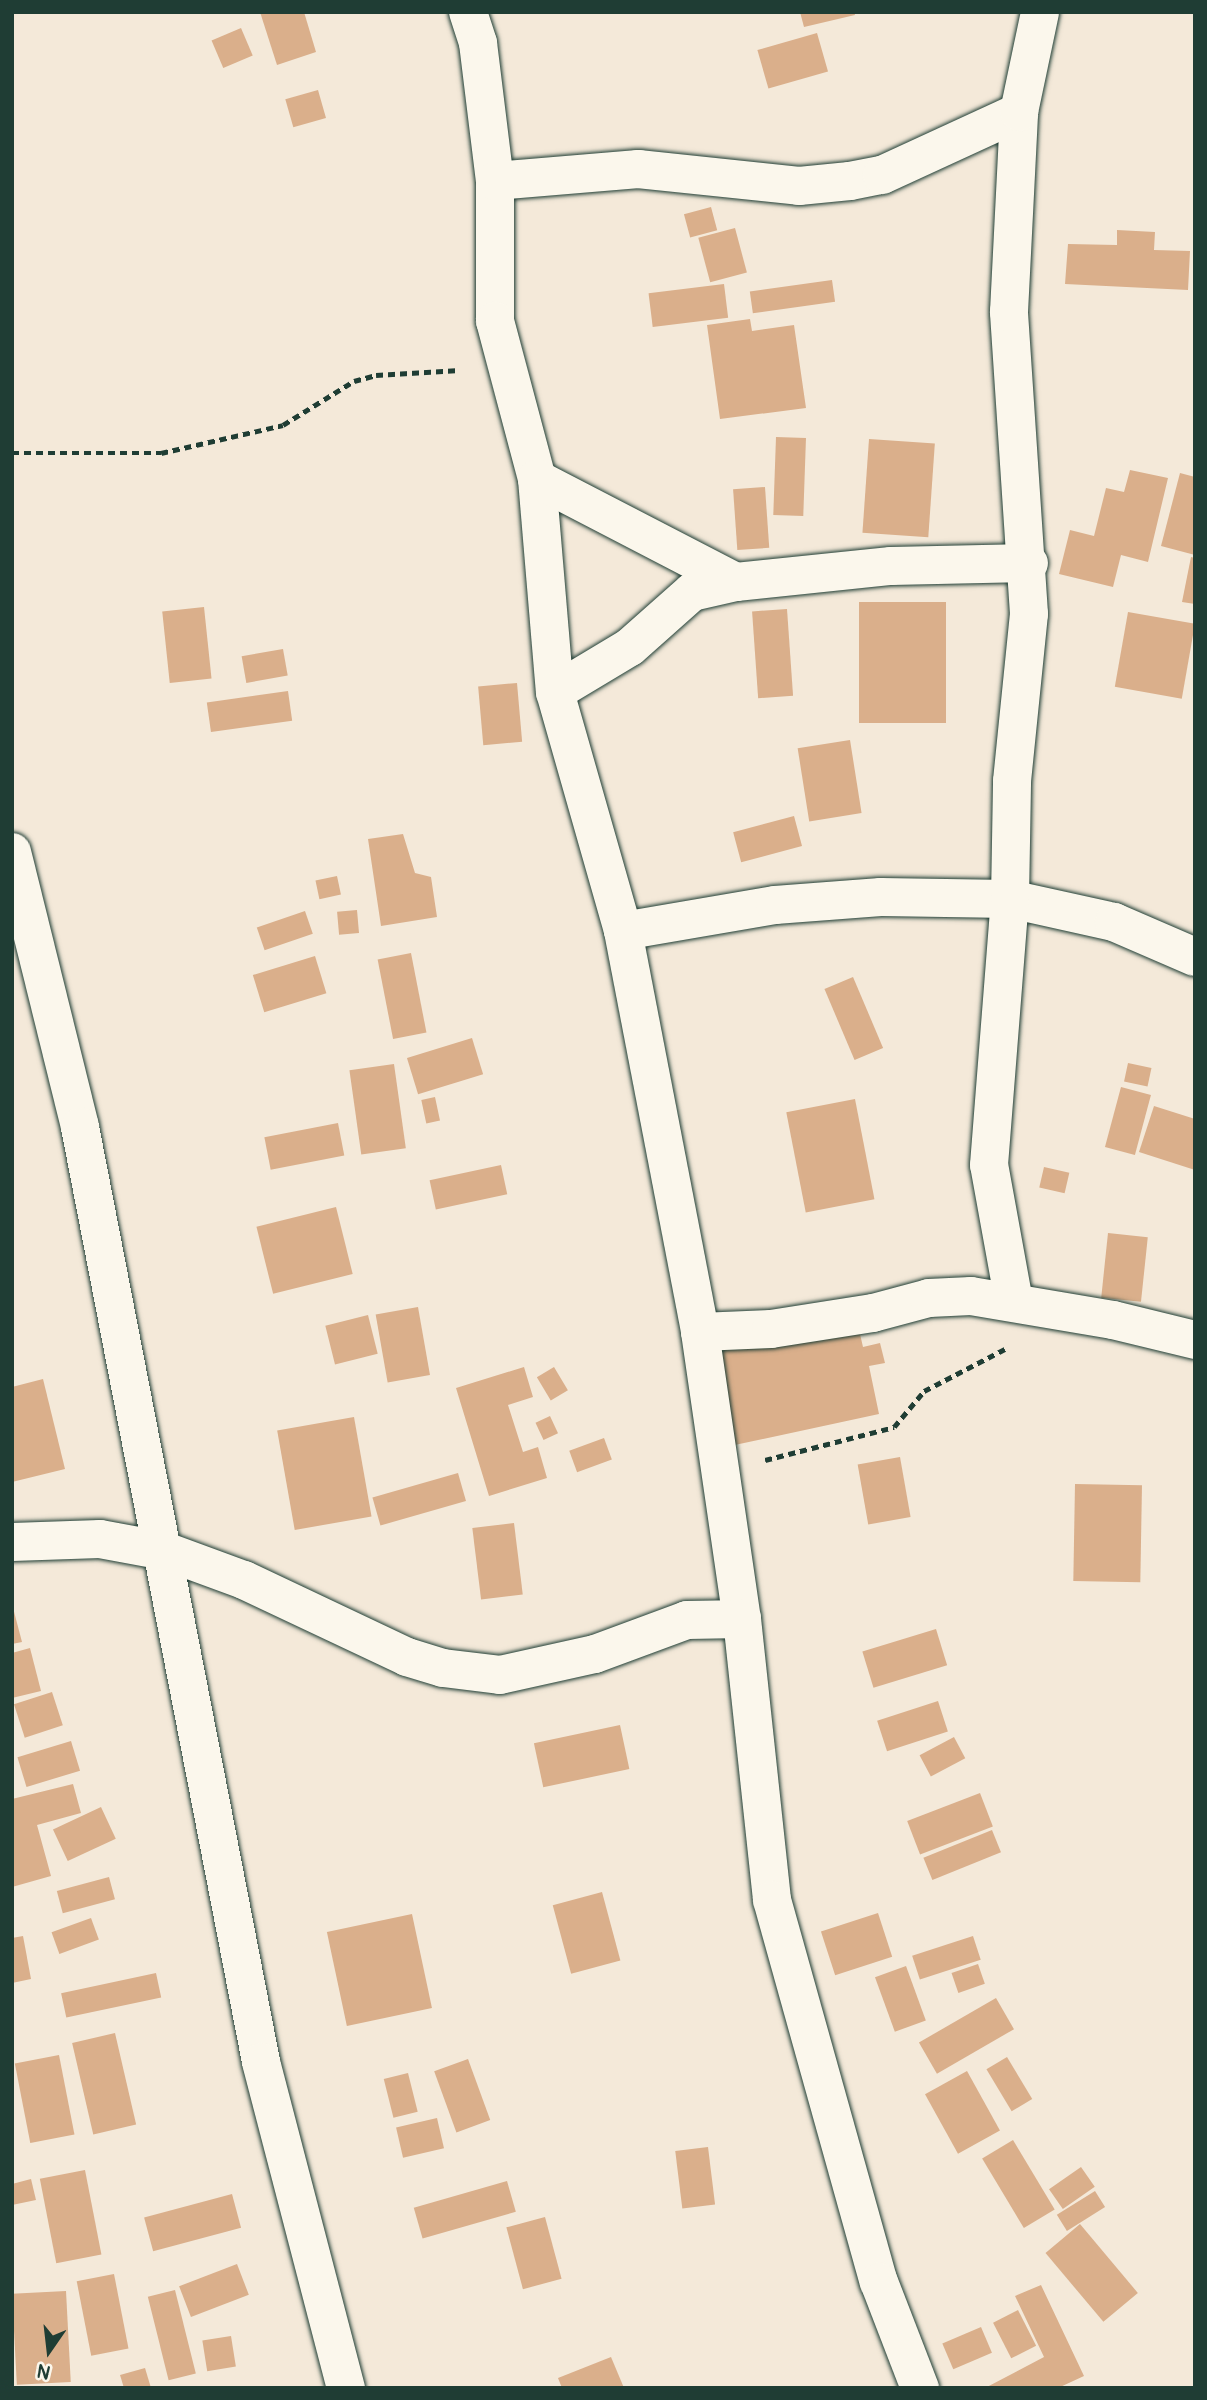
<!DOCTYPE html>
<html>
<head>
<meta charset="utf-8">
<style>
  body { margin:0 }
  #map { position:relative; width:1207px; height:2400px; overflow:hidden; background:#f4e9d9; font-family:Pangolin,sans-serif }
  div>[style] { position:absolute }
  .building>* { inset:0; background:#daaf8b; transform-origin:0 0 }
  .path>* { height:4.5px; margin-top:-2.25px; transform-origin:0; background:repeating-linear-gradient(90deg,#1f3d34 0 7px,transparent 0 12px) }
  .roads { filter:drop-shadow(0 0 2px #1f3d34) drop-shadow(0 0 2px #1f3d34) }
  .street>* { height:38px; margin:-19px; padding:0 19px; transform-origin:19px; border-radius:19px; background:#fbf7ec }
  span { translate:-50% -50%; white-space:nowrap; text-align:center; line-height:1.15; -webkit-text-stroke:5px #fbf7ec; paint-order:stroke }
  .frame { position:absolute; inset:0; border:14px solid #1f3d34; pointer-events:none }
  .north { position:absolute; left:14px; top:2316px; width:70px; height:70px; -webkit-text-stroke:5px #fbf7ec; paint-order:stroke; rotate:194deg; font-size:19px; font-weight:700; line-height:28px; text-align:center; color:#1f3d34 }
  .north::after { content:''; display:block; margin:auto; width:24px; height:32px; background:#1f3d34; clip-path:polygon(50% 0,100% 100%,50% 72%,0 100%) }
</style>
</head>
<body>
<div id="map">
  <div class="building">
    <i style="clip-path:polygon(260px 12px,304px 12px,316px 52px,277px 65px)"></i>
    <i style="clip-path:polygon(800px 12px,854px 12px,855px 15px,804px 27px)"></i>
    <i style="left:241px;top:28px;width:30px;height:32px;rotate:67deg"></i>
    <i style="left:817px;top:33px;width:40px;height:62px;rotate:74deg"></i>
    <i style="left:318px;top:90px;width:29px;height:34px;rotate:74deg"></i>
    <i style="left:711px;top:207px;width:24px;height:28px;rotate:75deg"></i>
    <i style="left:735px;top:228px;width:46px;height:38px;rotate:75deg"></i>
    <i style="clip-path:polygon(1117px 230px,1155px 232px,1154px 250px,1190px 251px,1188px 290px,1065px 284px,1068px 244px,1117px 245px)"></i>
    <i style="left:832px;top:280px;width:22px;height:83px;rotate:82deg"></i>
    <i style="left:724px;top:284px;width:34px;height:76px;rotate:83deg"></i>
    <i style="clip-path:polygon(750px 319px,752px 331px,794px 325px,806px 408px,720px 419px,707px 325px)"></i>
    <i style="left:776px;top:437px;width:30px;height:78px;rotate:2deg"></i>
    <i style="left:869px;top:439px;width:66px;height:94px;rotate:4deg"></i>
    <i style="clip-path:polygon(1130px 470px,1168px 478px,1148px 562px,1121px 555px,1113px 587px,1059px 574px,1070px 530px,1094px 536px,1106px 488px,1124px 492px)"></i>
    <i style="clip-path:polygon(1180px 473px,1195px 477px,1195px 555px,1161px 546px)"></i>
    <i style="left:765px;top:487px;width:61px;height:32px;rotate:86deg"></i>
    <i style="clip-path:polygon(1191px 557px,1195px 558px,1195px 604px,1182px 602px)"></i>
    <i style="left:859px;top:602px;width:87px;height:121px"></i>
    <i style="left:204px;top:607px;width:72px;height:42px;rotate:84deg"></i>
    <i style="left:787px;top:609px;width:87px;height:35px;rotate:86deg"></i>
    <i style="left:1128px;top:612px;width:68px;height:76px;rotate:10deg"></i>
    <i style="left:283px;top:649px;width:27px;height:42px;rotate:80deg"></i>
    <i style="left:517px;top:683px;width:59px;height:39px;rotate:85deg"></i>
    <i style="left:288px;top:691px;width:30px;height:82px;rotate:82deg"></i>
    <i style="left:850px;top:740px;width:74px;height:53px;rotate:81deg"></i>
    <i style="left:794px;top:816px;width:31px;height:63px;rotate:75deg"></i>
    <i style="clip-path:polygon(403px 834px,415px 873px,431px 877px,437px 917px,381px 926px,368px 839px)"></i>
    <i style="left:337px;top:876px;width:19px;height:22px;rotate:78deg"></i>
    <i style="left:357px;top:910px;width:23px;height:20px;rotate:85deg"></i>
    <i style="left:305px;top:911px;width:24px;height:51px;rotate:71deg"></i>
    <i style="left:411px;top:953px;width:81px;height:34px;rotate:79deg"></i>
    <i style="left:315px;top:956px;width:39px;height:65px;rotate:73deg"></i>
    <i style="left:853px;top:977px;width:77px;height:31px;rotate:67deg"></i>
    <i style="left:472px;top:1038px;width:38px;height:68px;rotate:73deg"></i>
    <i style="left:1128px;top:1063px;width:24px;height:19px;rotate:12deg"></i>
    <i style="left:394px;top:1064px;width:85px;height:45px;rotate:82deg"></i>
    <i style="left:1121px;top:1087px;width:31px;height:62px;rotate:15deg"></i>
    <i style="left:435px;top:1097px;width:24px;height:14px;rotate:78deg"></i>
    <i style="left:855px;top:1099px;width:102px;height:70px;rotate:79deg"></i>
    <i style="clip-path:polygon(1154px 1106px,1195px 1119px,1195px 1170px,1139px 1152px)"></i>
    <i style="left:338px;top:1123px;width:33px;height:75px;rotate:79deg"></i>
    <i style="left:501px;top:1165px;width:30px;height:73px;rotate:78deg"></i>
    <i style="left:1044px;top:1167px;width:26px;height:21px;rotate:13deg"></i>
    <i style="left:336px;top:1207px;width:69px;height:82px;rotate:76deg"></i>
    <i style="left:1108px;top:1233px;width:40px;height:65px;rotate:6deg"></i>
    <i style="left:418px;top:1307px;width:69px;height:43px;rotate:80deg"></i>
    <i style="left:368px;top:1315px;width:40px;height:44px;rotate:76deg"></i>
    <i style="clip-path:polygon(857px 1321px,863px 1347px,880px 1343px,885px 1363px,869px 1366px,879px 1414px,730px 1446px,709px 1353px)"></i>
    <i style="clip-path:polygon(524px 1367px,533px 1397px,508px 1405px,523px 1452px,538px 1447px,547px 1478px,489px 1496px,456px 1388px)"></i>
    <i style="left:554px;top:1367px;width:27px;height:20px;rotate:59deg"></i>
    <i style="clip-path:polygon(43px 1379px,65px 1469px,12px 1482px,12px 1387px)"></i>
    <i style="left:550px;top:1416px;width:19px;height:16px;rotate:65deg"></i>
    <i style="left:354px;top:1417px;width:101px;height:78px;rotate:80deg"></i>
    <i style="left:604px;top:1438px;width:23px;height:37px;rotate:70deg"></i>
    <i style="left:900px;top:1457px;width:61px;height:43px;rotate:80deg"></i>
    <i style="left:458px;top:1473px;width:29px;height:89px;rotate:74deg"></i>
    <i style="left:1075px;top:1484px;width:67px;height:97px;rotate:1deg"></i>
    <i style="left:514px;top:1523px;width:72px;height:42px;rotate:83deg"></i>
    <i style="clip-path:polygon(12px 1604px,22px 1642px,12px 1644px)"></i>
    <i style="left:936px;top:1629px;width:38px;height:77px;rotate:73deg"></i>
    <i style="clip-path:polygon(30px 1648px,41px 1691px,12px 1698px,12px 1653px)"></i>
    <i style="left:52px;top:1692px;width:35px;height:40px;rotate:72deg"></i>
    <i style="left:938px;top:1701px;width:32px;height:64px;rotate:72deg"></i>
    <i style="left:620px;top:1725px;width:45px;height:88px;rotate:78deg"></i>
    <i style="left:954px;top:1737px;width:24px;height:39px;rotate:62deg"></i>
    <i style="left:71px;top:1741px;width:31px;height:56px;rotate:73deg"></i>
    <i style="clip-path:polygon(73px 1784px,81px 1813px,37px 1825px,51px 1876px,12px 1887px,12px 1799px)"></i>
    <i style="left:980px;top:1793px;width:36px;height:78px;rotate:69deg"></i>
    <i style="left:101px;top:1807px;width:35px;height:53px;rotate:65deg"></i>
    <i style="left:992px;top:1830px;width:24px;height:74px;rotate:68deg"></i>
    <i style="left:109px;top:1877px;width:23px;height:54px;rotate:75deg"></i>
    <i style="left:602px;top:1892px;width:71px;height:51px;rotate:75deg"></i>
    <i style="left:878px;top:1913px;width:46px;height:60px;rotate:72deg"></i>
    <i style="left:412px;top:1914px;width:96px;height:87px;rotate:78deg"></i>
    <i style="left:91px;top:1918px;width:23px;height:42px;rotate:70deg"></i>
    <i style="clip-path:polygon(23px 1936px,31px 1979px,12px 1983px,12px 1938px)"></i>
    <i style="left:973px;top:1936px;width:25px;height:64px;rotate:72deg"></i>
    <i style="left:978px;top:1964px;width:21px;height:28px;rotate:71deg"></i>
    <i style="left:906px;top:1966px;width:58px;height:33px;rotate:70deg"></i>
    <i style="left:156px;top:1973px;width:25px;height:97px;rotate:78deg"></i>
    <i style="left:996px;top:1998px;width:36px;height:89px;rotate:60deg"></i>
    <i style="left:115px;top:2033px;width:94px;height:44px;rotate:77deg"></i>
    <i style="left:59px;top:2055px;width:81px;height:45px;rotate:79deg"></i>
    <i style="left:1007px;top:2057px;width:49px;height:24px;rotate:59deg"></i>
    <i style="left:468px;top:2059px;width:65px;height:36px;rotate:70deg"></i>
    <i style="left:967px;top:2071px;width:68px;height:48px;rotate:61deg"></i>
    <i style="left:408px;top:2073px;width:40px;height:25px;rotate:76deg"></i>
    <i style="left:437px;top:2118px;width:31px;height:42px;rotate:77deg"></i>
    <i style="left:1013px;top:2140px;width:81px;height:36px;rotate:59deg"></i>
    <i style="left:708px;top:2147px;width:58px;height:33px;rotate:83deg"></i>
    <i style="left:1081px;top:2167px;width:24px;height:39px;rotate:55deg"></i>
    <i style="left:85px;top:2170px;width:86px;height:46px;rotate:79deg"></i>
    <i style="clip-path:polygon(31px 2179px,36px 2200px,12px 2205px,12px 2184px)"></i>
    <i style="left:507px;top:2181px;width:32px;height:97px;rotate:74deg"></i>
    <i style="left:1095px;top:2191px;width:19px;height:45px;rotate:58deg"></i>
    <i style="left:232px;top:2194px;width:35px;height:91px;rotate:75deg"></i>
    <i style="left:545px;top:2217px;width:64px;height:40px;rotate:75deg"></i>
    <i style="left:1080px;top:2224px;width:90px;height:45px;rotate:50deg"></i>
    <i style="left:237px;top:2264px;width:33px;height:62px;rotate:69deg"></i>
    <i style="left:114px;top:2274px;width:76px;height:38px;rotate:79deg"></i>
    <i style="clip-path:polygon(1041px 2285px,1084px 2376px,1058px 2388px,985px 2388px,1044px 2357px,1015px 2296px)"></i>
    <i style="left:175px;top:2290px;width:86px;height:28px;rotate:76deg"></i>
    <i style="left:66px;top:2291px;width:91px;height:54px;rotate:87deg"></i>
    <i style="left:1018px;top:2310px;width:40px;height:28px;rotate:63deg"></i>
    <i style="left:981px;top:2327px;width:28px;height:42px;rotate:67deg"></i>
    <i style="left:231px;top:2336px;width:31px;height:29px;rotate:81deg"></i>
    <i style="clip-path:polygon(611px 2357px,624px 2388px,562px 2388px,558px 2378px)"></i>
    <i style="clip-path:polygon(145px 2368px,151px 2388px,124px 2388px,120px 2375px)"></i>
  </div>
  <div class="path">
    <i style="left:12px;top:453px;width:149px"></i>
    <i style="left:161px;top:453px;width:125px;rotate:-12.9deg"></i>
    <i style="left:283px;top:425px;width:84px;rotate:-31.8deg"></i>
    <i style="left:354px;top:381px;width:23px;rotate:-15deg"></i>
    <i style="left:376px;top:375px;width:84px;rotate:-3.4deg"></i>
    <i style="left:765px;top:1460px;width:133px;rotate:-14.3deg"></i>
    <i style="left:894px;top:1427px;width:47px;rotate:-50.2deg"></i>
    <i style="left:924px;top:1391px;width:91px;rotate:-27.4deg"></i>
  </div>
  <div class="roads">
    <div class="street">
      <i style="left:468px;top:12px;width:33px;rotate:72deg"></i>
      <i style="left:478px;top:43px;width:139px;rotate:83deg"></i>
      <i style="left:495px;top:181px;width:140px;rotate:90deg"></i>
      <i style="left:495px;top:321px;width:163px;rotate:75.1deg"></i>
      <i style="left:537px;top:479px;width:214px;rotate:85.2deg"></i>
      <i style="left:555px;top:692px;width:248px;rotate:74.1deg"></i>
      <i style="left:623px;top:931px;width:408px;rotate:79.1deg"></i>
      <i style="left:700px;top:1332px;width:290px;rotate:81.7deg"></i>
      <i style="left:742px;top:1619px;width:283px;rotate:83.9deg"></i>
      <i style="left:772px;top:1900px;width:397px;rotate:74.4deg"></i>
      <i style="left:879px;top:2282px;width:114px;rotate:68.9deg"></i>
      <i style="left:495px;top:181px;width:144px;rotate:-4.8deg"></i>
      <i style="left:638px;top:169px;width:162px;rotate:6deg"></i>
      <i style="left:799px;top:186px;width:51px;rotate:-5.6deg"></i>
      <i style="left:850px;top:181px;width:33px;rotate:-11deg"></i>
      <i style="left:882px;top:175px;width:151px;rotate:-24.7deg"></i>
      <i style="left:537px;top:479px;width:224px;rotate:27.4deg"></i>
      <i style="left:555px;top:692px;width:87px;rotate:-31deg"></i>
      <i style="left:630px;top:647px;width:83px;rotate:-41.6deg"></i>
      <i style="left:692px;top:592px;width:45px;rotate:-12.8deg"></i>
      <i style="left:736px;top:582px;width:156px;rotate:-5.9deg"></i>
      <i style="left:891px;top:566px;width:138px;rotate:-1.2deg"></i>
      <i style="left:12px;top:852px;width:283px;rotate:76.1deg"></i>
      <i style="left:80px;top:1127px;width:952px;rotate:79.04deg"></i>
      <i style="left:261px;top:2062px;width:337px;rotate:75.4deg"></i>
      <i style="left:623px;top:931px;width:154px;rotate:-9.7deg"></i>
      <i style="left:775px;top:905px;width:106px;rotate:-4.3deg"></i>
      <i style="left:881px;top:897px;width:129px;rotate:0.9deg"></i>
      <i style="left:1010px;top:899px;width:107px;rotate:12.5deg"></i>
      <i style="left:1114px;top:922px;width:88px;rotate:23.4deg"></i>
      <i style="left:1014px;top:1302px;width:139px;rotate:-100.3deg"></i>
      <i style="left:989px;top:1165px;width:267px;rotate:-85.5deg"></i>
      <i style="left:1010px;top:899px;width:118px;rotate:-89deg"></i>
      <i style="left:1012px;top:781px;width:168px;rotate:-84.2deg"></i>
      <i style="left:1029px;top:614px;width:303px;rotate:-93.8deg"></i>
      <i style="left:1009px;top:312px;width:200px;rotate:-87.1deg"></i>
      <i style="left:1019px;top:112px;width:102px;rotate:-78.1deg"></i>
      <i style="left:700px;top:1332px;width:71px;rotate:-2.4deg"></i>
      <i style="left:771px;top:1329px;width:103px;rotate:-8.9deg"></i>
      <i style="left:873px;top:1313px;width:58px;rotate:-15deg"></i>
      <i style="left:929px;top:1298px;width:42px;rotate:-2.7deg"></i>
      <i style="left:971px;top:1296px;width:144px;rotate:9.6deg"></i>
      <i style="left:1113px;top:1320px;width:84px;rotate:13.7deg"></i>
      <i style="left:12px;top:1542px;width:88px;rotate:-2deg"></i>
      <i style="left:100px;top:1539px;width:66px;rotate:10.5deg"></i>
      <i style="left:165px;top:1551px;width:84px;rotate:20.2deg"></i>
      <i style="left:244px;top:1580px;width:180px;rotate:25.3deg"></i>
      <i style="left:407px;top:1657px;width:38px;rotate:17deg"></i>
      <i style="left:443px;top:1668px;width:57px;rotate:7deg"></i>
      <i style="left:500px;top:1675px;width:97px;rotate:-12.5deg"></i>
      <i style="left:595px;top:1654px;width:98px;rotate:-20.3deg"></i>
      <i style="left:687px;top:1620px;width:55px;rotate:-1deg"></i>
    </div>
  </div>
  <div class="frame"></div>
  <div class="north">N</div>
</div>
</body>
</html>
